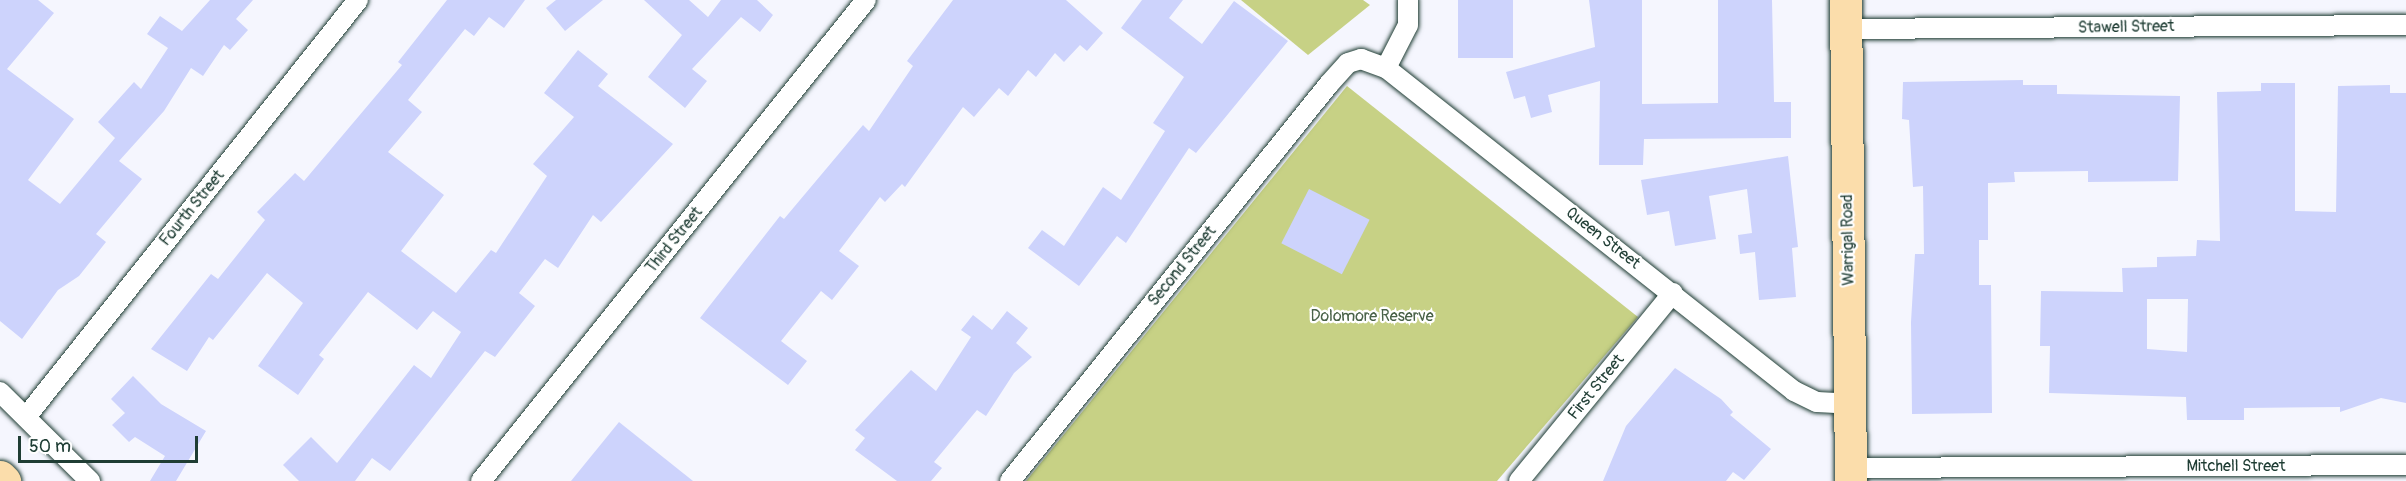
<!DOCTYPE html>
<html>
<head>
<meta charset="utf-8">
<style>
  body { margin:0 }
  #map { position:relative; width:2406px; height:481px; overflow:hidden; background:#f5f6fe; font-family:Pangolin,sans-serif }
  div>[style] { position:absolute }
  .green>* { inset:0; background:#c7d185 }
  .building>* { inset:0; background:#cdd3fc; transform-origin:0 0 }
  .roads { filter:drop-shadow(0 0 2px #1f3d34) drop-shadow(0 0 2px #1f3d34) }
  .street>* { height:20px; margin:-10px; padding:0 10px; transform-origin:10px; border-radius:10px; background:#fff }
  .primary>* { height:32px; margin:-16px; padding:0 16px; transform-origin:16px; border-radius:16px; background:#fbddab }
  .highway>* { height:33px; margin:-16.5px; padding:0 16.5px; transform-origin:16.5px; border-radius:16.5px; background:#fbddab }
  span { translate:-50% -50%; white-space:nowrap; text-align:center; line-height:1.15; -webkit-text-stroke:4.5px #fff; paint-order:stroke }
  .street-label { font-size:16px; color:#1f3d34 }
  .park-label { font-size:16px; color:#496248 }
  .scale { position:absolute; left:18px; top:436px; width:180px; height:27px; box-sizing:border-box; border:3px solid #1f3d34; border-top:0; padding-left:8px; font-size:18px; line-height:21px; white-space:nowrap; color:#1f3d34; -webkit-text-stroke:4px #fff; paint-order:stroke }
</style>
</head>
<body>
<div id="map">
  <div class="green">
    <i style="clip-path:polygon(1241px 0,1363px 0,1370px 5px,1308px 55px)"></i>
    <i style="clip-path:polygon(1347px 86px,1638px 317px,1497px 481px,1026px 481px)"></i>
  </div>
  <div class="building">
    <i style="clip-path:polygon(0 0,38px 0,54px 13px,7px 69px,74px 119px,28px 180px,60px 204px,115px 138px,98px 122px,134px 82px,141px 89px,168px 48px,147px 34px,160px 16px,182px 31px,210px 0,253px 0,236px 19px,248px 30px,230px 50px,224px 45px,203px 76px,191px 68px,164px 111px,119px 161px,142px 179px,96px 234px,106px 242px,79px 276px,58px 290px,22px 339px,0 321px)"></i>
    <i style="clip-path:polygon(447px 0,525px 0,504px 28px,489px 17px,474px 36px,465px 29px,408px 100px,422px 112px,388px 152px,444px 195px,401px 251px,456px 293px,491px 250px,496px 253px,547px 176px,533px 164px,574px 117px,544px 93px,578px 50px,608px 74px,598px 86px,673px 144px,601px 222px,593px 215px,558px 268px,545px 259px,519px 293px,535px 306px,495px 357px,485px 351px,390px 471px,372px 458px,355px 481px,299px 481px,283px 465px,311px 437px,337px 463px,414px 365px,431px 378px,461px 332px,433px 311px,417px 330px,368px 292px,319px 355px,324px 359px,298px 395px,258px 366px,303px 303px,267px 273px,213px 340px,209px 337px,187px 371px,151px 349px,211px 274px,218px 279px,265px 220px,257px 212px,295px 173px,304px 181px,402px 65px,398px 62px)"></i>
    <i style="clip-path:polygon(556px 0,603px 0,565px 31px,546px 8px)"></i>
    <i style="clip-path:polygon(644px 0,689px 0,708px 17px,721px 0,757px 0,773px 15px,760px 32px,741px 17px,692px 69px,707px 81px,685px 108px,648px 77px,682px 35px)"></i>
    <i style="clip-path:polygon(953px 0,1066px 0,1103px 33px,1087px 51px,1080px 45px,1064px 62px,1055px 53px,1036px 77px,1028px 70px,1008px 96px,999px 88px,974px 117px,963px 107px,905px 187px,902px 184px,885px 202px,880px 197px,839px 251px,859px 266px,832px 300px,821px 291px,781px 341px,807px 361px,788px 385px,700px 318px,780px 216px,784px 219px,863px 125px,869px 131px,913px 66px,907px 61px)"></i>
    <i style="clip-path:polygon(1142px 0,1183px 0,1169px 18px,1202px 44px,1234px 1px,1288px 41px,1196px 153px,1189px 148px,1126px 243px,1117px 236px,1079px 286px,1028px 248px,1042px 230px,1064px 246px,1103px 187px,1121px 200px,1165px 131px,1153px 123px,1184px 77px,1121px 28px)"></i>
    <i style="left:1458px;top:0;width:55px;height:58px"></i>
    <i style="clip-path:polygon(1589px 0,1642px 0,1642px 104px,1718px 103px,1718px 0,1772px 0,1774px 102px,1791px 102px,1791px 138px,1644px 139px,1643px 165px,1599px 165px,1600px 81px,1548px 95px,1552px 112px,1531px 118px,1525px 96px,1514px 99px,1506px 72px,1595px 47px)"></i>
    <i style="clip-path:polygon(2023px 80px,2023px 85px,2057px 85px,2057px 94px,2180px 96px,2178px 181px,2088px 182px,2088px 171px,2014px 172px,2015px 182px,1988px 183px,1988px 240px,1979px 240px,1979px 285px,1991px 285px,1992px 413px,1912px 414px,1911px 322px,1915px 254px,1924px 254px,1923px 186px,1913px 187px,1909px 120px,1902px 119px,1903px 82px)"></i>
    <i style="clip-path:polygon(evenodd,2261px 83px,2295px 83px,2295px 211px,2336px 212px,2338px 86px,2390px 85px,2390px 93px,2406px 93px,2406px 403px,2381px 398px,2340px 412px,2340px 407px,2244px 408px,2244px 420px,2187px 420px,2186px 397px,2049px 393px,2050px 346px,2040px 346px,2041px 291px,2123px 292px,2122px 268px,2157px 267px,2157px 257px,2196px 256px,2197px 240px,2220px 241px,2217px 92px,2261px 91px,2261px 83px,2147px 299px,2188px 299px,2187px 352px,2147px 349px,2147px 299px)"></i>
    <i style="clip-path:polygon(1788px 156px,1798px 247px,1792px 248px,1796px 297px,1759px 300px,1755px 252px,1740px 254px,1738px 235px,1752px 233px,1747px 189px,1709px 196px,1716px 239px,1675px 246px,1669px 211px,1647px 215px,1641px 180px)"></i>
    <i style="left:1309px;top:189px;width:68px;height:61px;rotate:27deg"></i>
    <i style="clip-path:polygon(1007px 311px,1028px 328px,1016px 343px,1032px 357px,1014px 373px,986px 416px,977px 410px,934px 462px,942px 468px,931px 481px,897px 481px,855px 450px,865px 438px,855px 430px,911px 370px,936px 391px,971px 337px,961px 330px,973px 315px,992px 330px)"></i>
    <i style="clip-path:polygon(1675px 368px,1721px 399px,1733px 412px,1730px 415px,1771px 449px,1744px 480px,1733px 472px,1726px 481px,1603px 481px,1626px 426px)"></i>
    <i style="clip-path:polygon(133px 376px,161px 404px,206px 431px,176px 481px,150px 481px,165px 456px,135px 437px,129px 442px,112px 425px,125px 413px,111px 399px)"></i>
    <i style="clip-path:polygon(619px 422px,693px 481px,571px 481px)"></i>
  </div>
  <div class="roads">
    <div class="street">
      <i style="left:1846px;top:29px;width:560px;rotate:-0.41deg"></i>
      <i style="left:1386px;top:68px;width:48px;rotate:-62.9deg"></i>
      <i style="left:1408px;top:25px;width:25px;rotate:-90deg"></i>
      <i style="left:0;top:392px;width:127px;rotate:44.7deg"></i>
      <i style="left:26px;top:417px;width:533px;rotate:-51.47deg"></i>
      <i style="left:1850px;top:468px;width:556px;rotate:-0.31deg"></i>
      <i style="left:481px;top:481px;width:616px;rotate:-51.33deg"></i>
      <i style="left:1010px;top:481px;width:509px;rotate:-51.22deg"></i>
      <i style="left:1329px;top:84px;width:28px;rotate:-48deg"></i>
      <i style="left:1348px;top:63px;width:14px;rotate:-17deg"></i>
      <i style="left:1361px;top:59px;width:27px;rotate:20deg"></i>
      <i style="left:1386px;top:68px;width:520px;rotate:38.37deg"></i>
      <i style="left:1794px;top:391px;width:25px;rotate:26deg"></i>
      <i style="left:1817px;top:402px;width:33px;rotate:3deg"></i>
      <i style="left:1519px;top:481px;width:243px;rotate:-50.7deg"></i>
    </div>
    <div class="primary">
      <i style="left:1846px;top:0;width:481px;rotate:89.4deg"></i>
    </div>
    <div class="highway">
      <i style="left:0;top:477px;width:6px;rotate:45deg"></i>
    </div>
  </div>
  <div class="street-label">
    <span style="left:2126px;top:27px;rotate:-1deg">Stawell Street</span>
    <span style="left:192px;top:208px;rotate:-51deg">Fourth Street</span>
    <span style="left:1603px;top:238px;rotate:38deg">Queen Street</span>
    <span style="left:674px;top:240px;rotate:-51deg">Third Street</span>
    <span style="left:1848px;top:240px;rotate:-91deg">Warrigal Road</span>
    <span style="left:1182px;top:266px;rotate:-51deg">Second Street</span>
    <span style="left:1596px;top:387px;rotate:-51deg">First Street</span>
    <span style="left:2236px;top:466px">Mitchell Street</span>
  </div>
  <div class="park-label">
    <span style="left:1372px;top:316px">Dolomore Reserve</span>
  </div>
  <div class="scale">50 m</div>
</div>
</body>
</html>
